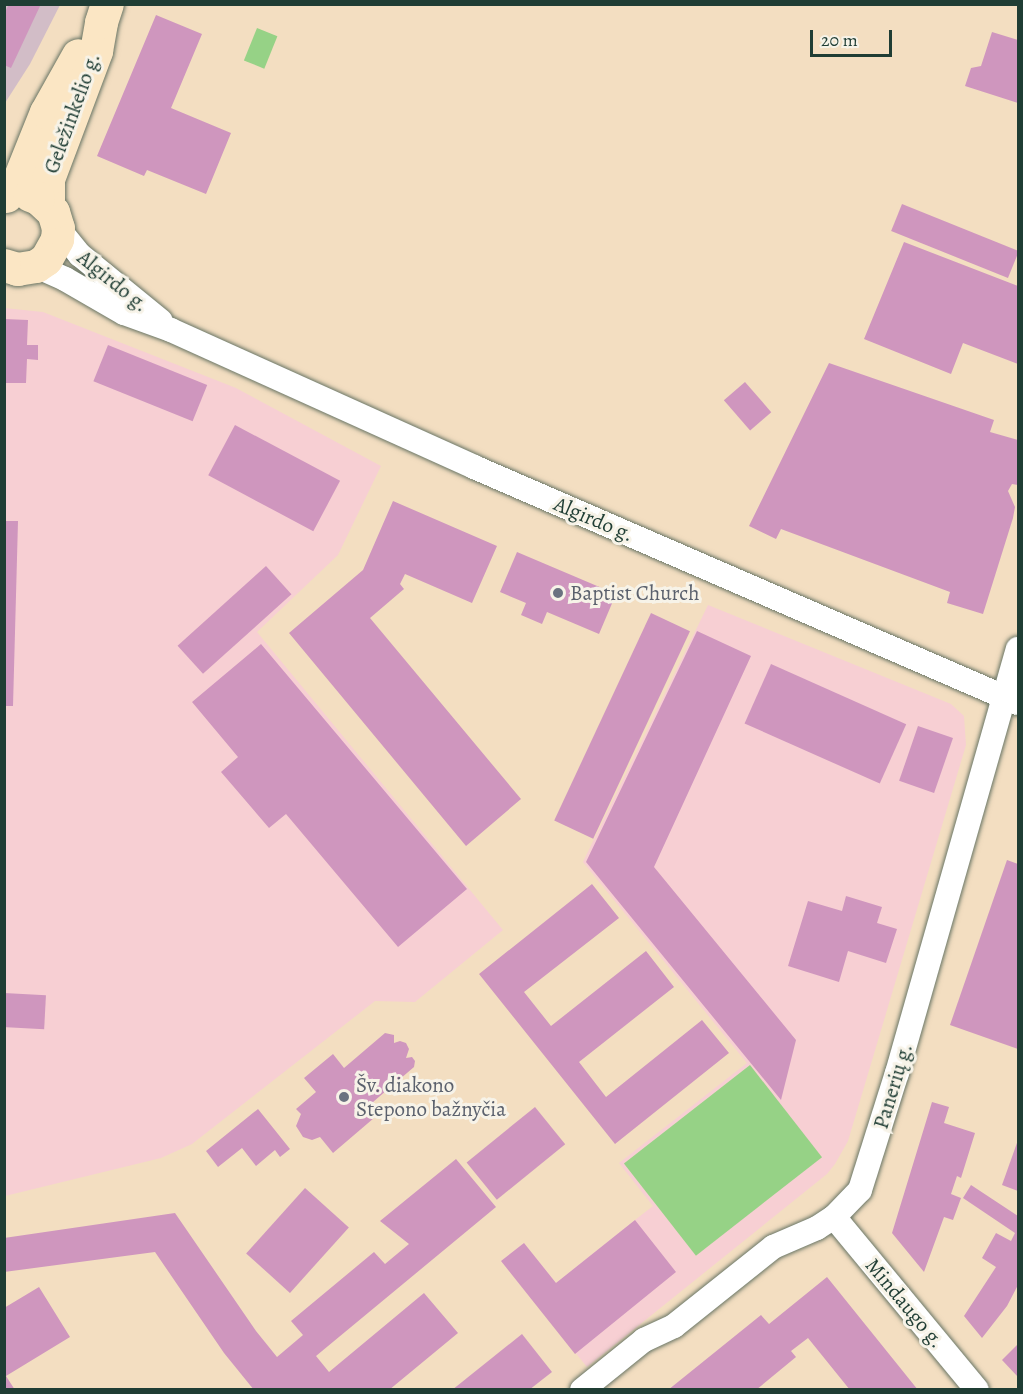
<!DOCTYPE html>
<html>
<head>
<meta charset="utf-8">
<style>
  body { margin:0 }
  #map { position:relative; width:1023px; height:1394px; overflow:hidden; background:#f3dec1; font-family:Alegreya,serif }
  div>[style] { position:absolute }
  .built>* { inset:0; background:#f7cfd3 }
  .industrial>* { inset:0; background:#d2bdc7 }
  .green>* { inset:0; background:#96d286; transform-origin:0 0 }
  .building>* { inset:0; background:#cf96be; transform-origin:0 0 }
  .roads { filter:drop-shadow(0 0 2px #697565) drop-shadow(0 0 2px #697565) }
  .minor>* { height:24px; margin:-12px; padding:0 12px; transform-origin:12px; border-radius:12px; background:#fff }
  .secondary>* { height:33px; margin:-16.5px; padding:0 16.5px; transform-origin:16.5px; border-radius:16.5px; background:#fbe6c4 }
  .dots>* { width:16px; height:16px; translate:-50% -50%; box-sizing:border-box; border:3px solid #f7f3e8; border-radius:50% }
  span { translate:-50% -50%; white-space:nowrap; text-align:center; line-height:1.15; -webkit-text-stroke:6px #f7f3e8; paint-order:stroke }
  .street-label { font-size:21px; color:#1f3d34 }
  .worship-label { font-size:21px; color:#5b616d }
  .left { translate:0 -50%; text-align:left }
  .frame { position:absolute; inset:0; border:6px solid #1f3d34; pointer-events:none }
  .scale { position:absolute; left:810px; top:30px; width:82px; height:27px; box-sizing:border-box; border:3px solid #1f3d34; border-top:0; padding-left:8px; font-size:18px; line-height:21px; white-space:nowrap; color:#1f3d34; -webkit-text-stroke:4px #f7f3e8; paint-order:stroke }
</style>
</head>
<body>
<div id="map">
  <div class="built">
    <i style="clip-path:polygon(4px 308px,43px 312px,236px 388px,381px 466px,338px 555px,257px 632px,503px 930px,415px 1002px,375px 1001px,192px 1144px,161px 1158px,5px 1196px)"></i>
    <i style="clip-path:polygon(708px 605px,951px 704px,964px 716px,966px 745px,848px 1141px,835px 1164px,827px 1174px,587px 1367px,501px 1261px,524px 1243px,556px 1283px,635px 1220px,653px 1206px,619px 1163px,747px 1063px,583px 862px)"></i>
  </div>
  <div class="industrial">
    <i style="clip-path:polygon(5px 5px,60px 5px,30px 64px,5px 103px)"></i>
  </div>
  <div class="green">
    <i style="left:257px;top:28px;width:22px;height:35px;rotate:22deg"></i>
    <i style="left:750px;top:1065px;width:117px;height:160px;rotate:52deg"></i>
  </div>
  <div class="building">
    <i style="clip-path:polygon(9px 4px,40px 6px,11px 68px,4px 65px,4px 14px)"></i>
    <i style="clip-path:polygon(156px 15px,202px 34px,171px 108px,231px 133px,206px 194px,147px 170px,144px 176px,97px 156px)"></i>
    <i style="clip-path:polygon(992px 32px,1018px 40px,1018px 103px,965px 86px,971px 68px,981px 66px)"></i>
    <i style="left:902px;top:204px;width:126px;height:29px;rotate:22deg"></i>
    <i style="clip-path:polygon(904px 242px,1018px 286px,1018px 364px,963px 343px,951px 374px,864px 339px)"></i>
    <i style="clip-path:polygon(4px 319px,28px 320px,27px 345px,38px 345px,38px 360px,27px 359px,26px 383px,4px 383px)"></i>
    <i style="left:108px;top:345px;width:107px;height:39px;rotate:22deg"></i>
    <i style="clip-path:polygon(829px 363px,994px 420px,990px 432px,1018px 440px,1018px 485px,1012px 484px,1008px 491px,1015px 507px,1013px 518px,983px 614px,947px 603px,950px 592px,781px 529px,776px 539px,749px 526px)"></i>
    <i style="left:745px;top:382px;width:40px;height:28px;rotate:49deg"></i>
    <i style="left:235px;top:425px;width:119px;height:57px;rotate:28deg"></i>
    <i style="clip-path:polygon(393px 501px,497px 546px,472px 603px,405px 574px,400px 584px,404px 589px,370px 618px,521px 799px,466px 846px,289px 633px,363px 570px)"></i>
    <i style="clip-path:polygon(4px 521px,18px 521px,13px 706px,4px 706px)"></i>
    <i style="clip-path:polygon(517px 552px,616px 594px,599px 634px,547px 612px,542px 624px,521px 615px,526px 603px,500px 592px)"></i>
    <i style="left:266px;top:566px;width:38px;height:119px;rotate:48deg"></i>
    <i style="left:651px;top:613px;width:43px;height:229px;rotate:25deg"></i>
    <i style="clip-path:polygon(697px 631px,751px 656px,654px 867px,796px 1040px,781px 1100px,586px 862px)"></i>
    <i style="clip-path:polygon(261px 644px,467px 889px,398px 947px,286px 814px,269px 828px,221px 772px,238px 757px,192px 702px)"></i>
    <i style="left:771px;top:664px;width:148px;height:65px;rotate:24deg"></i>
    <i style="left:918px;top:726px;width:37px;height:58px;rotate:19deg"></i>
    <i style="clip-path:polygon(1007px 860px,1018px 864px,1018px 1049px,950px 1025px)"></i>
    <i style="clip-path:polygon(592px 884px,619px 918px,524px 992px,551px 1026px,646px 951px,674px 987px,579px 1062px,606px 1097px,702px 1020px,729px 1053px,615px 1144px,479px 974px)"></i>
    <i style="clip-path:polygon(846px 896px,882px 907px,877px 923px,897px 929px,886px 963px,848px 951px,839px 982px,788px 966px,808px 901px,842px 911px)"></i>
    <i style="left:4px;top:993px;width:42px;height:34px;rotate:3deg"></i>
    <i style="clip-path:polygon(385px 1033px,394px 1035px,394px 1043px,400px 1041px,406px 1043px,409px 1049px,406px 1058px,412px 1057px,415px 1061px,414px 1067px,373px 1102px,381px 1112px,333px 1153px,320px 1137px,312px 1140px,303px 1137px,296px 1126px,301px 1114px,296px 1109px,316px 1092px,304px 1078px,333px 1054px,344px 1068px)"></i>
    <i style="clip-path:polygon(932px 1102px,949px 1107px,944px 1123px,975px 1133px,961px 1178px,957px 1176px,951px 1194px,961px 1198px,953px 1220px,944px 1217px,924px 1272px,892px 1233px)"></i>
    <i style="left:535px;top:1107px;width:48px;height:88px;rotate:51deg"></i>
    <i style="clip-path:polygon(258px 1109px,290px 1149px,280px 1157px,275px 1150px,256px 1166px,242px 1148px,218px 1167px,206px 1151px)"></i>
    <i style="clip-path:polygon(1018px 1140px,1018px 1191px,1002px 1185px)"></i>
    <i style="clip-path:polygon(456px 1159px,496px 1207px,316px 1356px,329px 1372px,424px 1293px,458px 1333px,389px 1390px,254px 1390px,224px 1353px,155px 1252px,4px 1272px,4px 1238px,175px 1213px,256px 1331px,277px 1357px,303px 1335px,291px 1321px,374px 1252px,385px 1264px,409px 1244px,380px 1221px)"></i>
    <i style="clip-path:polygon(971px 1185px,1018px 1216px,1018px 1285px,1007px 1306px,982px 1338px,964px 1316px,996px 1267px,982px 1258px,996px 1233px,1011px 1241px,1015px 1233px,963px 1198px)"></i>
    <i style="left:305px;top:1188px;width:59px;height:88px;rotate:42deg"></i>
    <i style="clip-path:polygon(635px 1220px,676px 1272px,575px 1354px,501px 1261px,524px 1243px,556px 1283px)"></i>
    <i style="clip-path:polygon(827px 1277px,918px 1390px,850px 1390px,808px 1338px,791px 1351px,796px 1357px,756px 1390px,668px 1390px,761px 1315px,769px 1324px)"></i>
    <i style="clip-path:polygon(39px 1287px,70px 1337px,6px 1376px,15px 1390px,4px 1390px,4px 1308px)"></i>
    <i style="clip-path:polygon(522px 1334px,552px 1372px,529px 1390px,452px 1390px)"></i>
    <i style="clip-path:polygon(1018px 1344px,1018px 1377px,1002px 1360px)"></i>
  </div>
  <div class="roads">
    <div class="minor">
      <i style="left:58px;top:228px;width:35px;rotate:51deg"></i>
      <i style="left:80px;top:255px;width:104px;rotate:39.2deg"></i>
      <i style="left:36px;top:266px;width:32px;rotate:24deg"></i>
      <i style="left:65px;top:279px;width:68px;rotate:30deg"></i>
      <i style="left:124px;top:313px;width:50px;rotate:19.9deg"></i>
      <i style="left:171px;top:330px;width:333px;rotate:24.3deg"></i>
      <i style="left:474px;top:467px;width:593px;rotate:23.45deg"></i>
      <i style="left:834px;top:1217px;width:224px;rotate:50.4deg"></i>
      <i style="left:582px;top:1390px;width:80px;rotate:-38.9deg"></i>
      <i style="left:644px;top:1340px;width:33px;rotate:-25deg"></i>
      <i style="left:674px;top:1326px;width:127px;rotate:-38.6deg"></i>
      <i style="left:773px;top:1247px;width:48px;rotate:-23.4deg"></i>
      <i style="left:817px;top:1228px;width:20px;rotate:-33deg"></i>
      <i style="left:834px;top:1217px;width:37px;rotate:-46deg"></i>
      <i style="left:860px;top:1190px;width:123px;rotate:-72.5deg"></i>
      <i style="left:897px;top:1073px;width:441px;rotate:-74.1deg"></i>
    </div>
    <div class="secondary">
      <i style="left:6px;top:196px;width:21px;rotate:-53deg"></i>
      <i style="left:19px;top:179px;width:72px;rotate:-68.1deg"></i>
      <i style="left:46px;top:112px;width:65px;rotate:-60.7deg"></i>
      <i style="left:48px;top:205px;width:26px;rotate:-90deg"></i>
      <i style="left:48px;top:179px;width:137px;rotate:-69.4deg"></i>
      <i style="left:96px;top:51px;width:29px;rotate:-80deg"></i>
      <i style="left:101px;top:22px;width:19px;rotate:-72deg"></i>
      <i style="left:4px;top:265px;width:14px;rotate:17deg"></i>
      <i style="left:17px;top:269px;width:19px;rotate:-9deg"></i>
      <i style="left:36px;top:266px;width:12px;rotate:-35deg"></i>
      <i style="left:46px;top:259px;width:23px;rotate:-61deg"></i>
      <i style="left:57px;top:239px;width:11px;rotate:-85deg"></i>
      <i style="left:58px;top:228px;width:17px;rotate:-107deg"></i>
      <i style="left:53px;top:212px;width:21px;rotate:-137deg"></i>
      <i style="left:38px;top:198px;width:9px;rotate:-159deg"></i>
    </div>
  </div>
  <div class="dots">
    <i style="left:558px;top:593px;background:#6b7280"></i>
    <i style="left:344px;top:1097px;background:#6b7280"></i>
  </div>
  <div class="street-label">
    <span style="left:72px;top:113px;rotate:-70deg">Geležinkelio g.</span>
    <span style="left:113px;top:281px;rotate:39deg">Algirdo g.</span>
    <span style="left:594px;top:519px;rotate:23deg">Algirdo g.</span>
    <span style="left:893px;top:1086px;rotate:-73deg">Panerių g.</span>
    <span style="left:905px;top:1303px;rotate:50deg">Mindaugo g.</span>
  </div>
  <div class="worship-label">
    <span class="left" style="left:570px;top:593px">Baptist Church</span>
    <span class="left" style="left:356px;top:1097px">Šv. diakono<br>Stepono bažnyčia</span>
  </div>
  <div class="frame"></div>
  <div class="scale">20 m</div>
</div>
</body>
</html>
